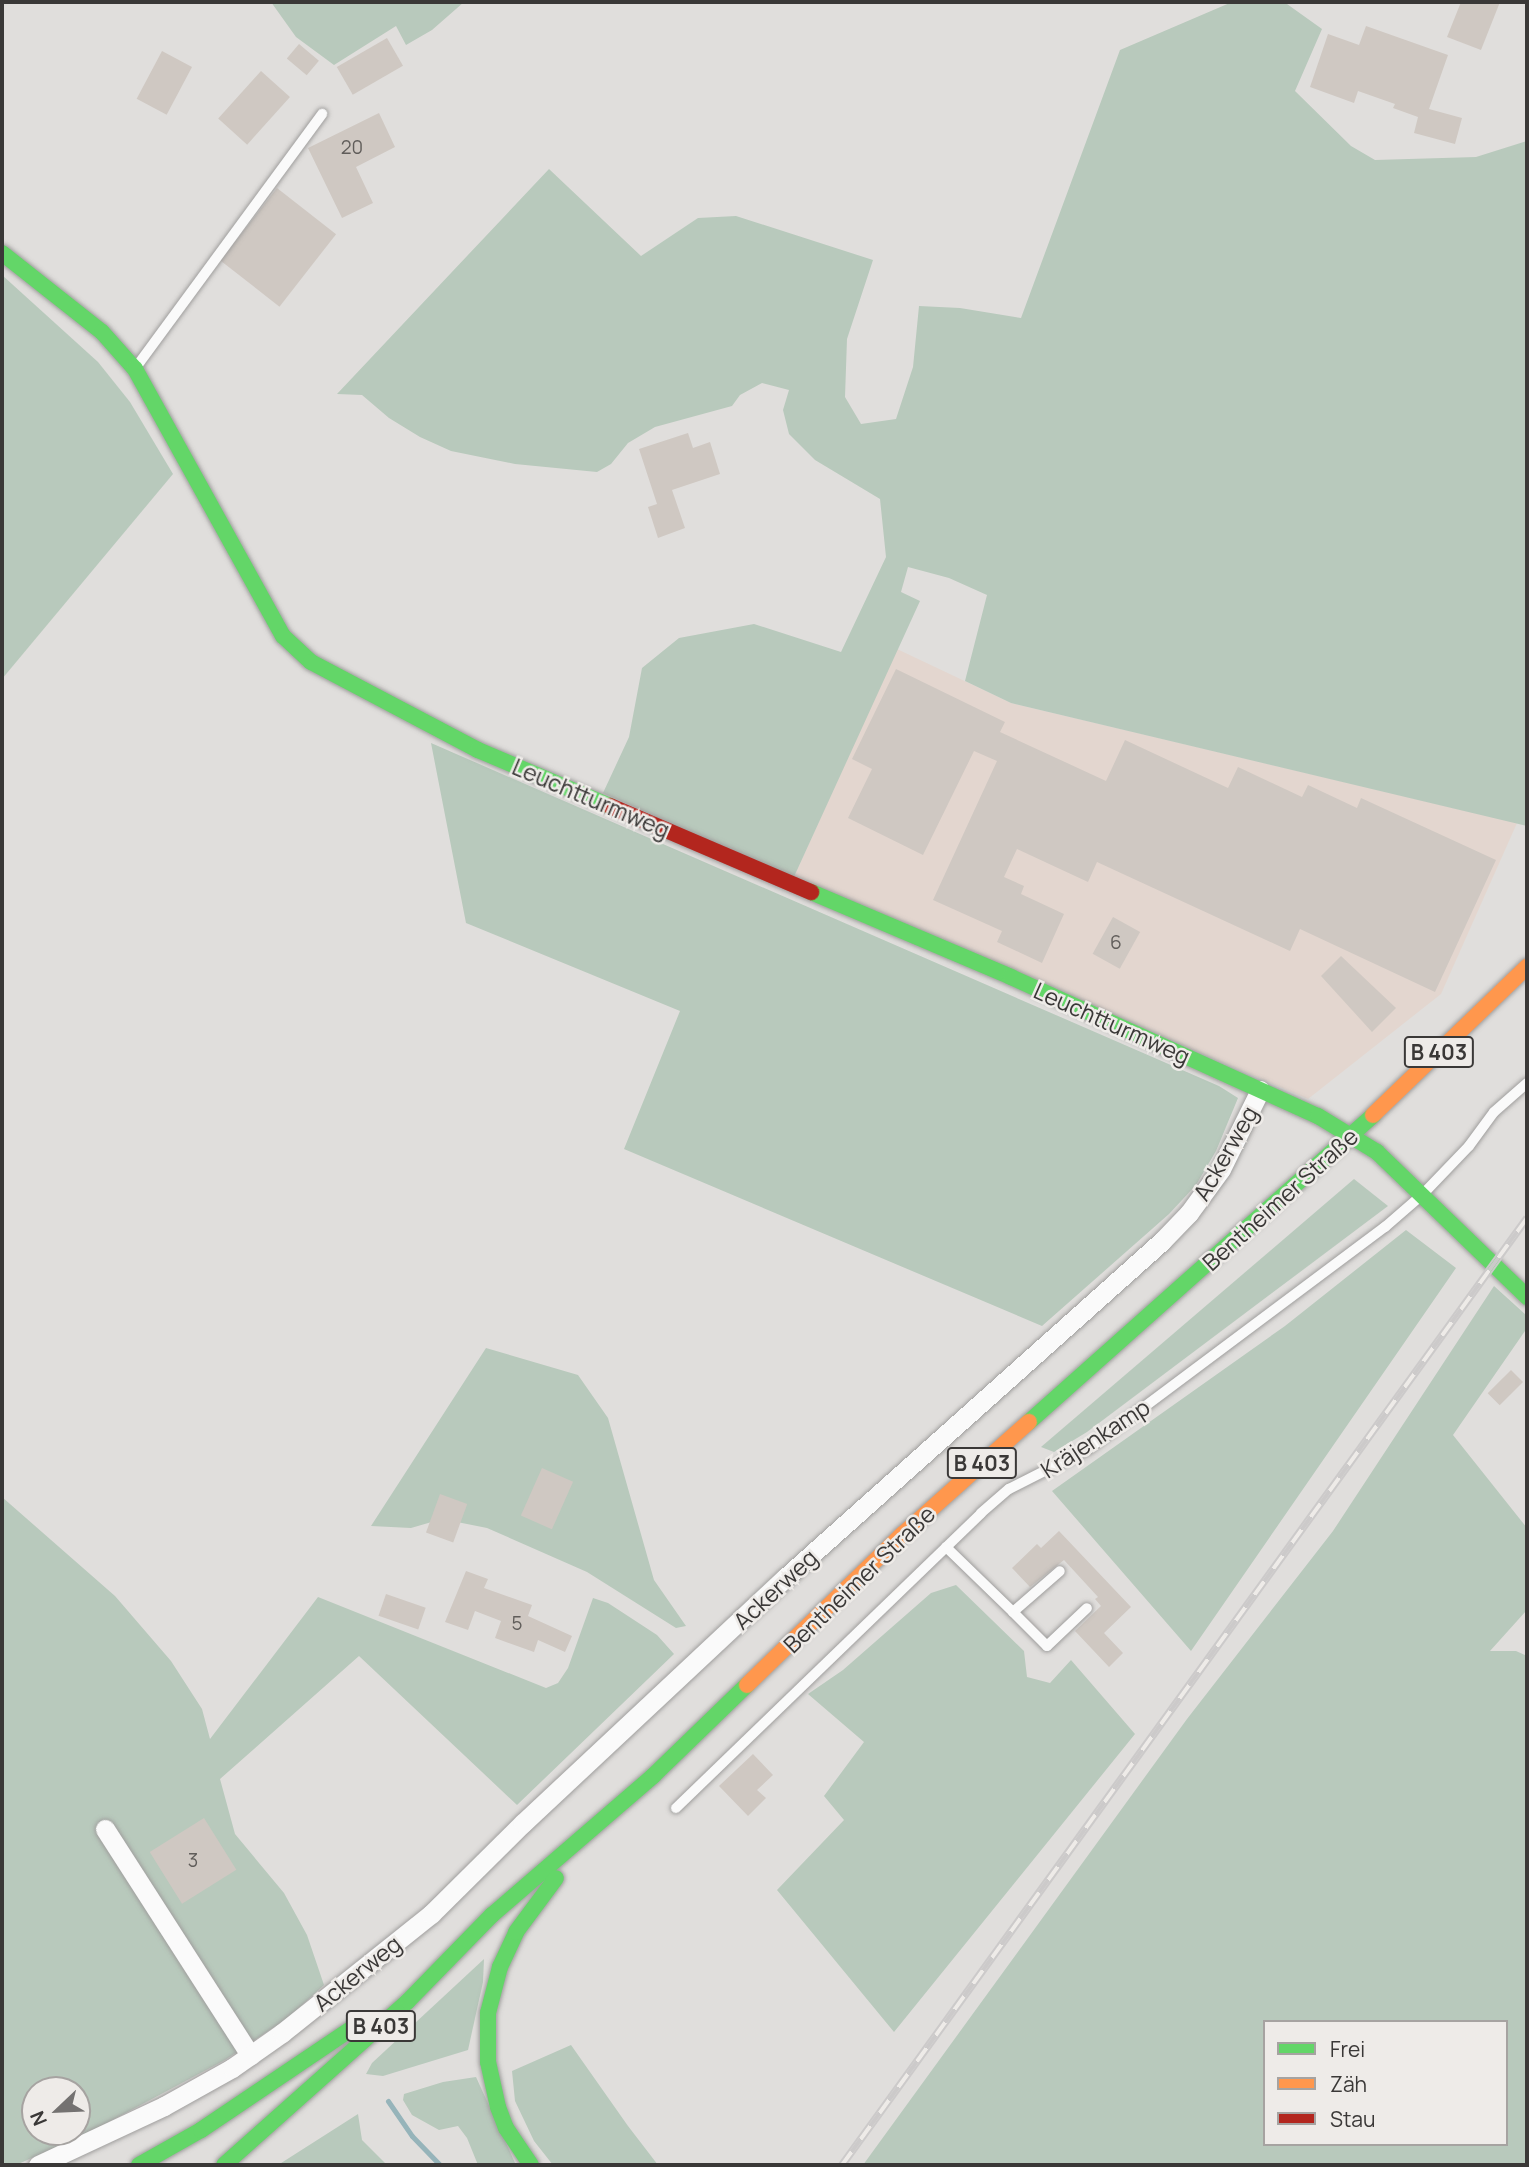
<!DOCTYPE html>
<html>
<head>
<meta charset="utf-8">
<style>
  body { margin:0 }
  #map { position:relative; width:1529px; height:2167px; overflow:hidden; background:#e0dedc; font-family:Manrope,sans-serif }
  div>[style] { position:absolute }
  .industrial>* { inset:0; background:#e3d6cf }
  .green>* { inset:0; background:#b8c9bc }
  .stream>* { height:5px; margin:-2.5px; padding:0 2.5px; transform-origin:2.5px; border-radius:2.5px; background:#96b4ba }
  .building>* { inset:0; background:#cfc8c2; transform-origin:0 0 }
  .roads { filter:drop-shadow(0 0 2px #9f9e9d) drop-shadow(0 0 2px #9f9e9d) }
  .lane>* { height:10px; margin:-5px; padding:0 5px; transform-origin:5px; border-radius:5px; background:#fafafa }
  .street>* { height:19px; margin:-9.5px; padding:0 9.5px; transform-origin:9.5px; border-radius:9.5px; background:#fafafa }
  .fast>* { height:16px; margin:-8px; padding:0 8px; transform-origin:8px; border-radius:8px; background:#63d668 }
  .slow>* { height:16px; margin:-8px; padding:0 8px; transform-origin:8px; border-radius:8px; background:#ff974d }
  .jam>* { height:16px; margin:-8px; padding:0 8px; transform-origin:8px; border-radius:8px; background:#b3261e }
  .rail>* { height:8px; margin-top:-4px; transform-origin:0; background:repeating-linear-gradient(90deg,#eeebe8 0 16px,#cccaca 0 32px); box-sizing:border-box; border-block:2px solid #cccaca }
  span { translate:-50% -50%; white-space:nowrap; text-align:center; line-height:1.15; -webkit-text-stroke:5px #eeebe8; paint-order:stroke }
  .number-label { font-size:19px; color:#605d5a }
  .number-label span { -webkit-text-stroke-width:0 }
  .shield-label span { padding:2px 5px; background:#eeebe8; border:2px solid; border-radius:5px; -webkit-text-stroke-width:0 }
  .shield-label { font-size:21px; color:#3a3837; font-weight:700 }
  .street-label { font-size:23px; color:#3a3837 }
  .frame { position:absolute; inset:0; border:4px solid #3a3837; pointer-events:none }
  .legend { position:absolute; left:1263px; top:2020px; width:245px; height:126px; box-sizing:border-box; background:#eeebe8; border:2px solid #a6a3a1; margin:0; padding:9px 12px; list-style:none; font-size:21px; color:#3a3837 }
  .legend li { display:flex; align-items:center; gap:14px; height:35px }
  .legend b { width:35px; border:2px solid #a6a3a1 }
  .north { position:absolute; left:21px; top:2076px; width:70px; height:70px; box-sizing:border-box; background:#eeebe8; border:2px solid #a6a3a1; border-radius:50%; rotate:247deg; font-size:19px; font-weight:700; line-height:28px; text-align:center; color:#3a3837 }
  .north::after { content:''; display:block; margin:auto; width:24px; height:32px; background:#747271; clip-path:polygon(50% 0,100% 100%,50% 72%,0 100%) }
</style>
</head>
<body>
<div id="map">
  <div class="industrial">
    <i style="clip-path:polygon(897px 649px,1011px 703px,1517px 823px,1441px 994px,1308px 1099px,793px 879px)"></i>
  </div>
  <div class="green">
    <i style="clip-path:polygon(271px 2px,464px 2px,432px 30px,406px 45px,396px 26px,334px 65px,296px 37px)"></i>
    <i style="clip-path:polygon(1232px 2px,1287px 4px,1322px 29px,1295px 91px,1351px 146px,1375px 160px,1476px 157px,1527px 141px,1527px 826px,1011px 703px,965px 681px,987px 595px,949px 578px,908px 567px,901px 592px,920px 601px,793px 879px,603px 793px,629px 737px,642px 668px,679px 638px,754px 624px,841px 652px,886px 557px,880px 499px,815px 460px,789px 434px,783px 410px,789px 390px,762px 383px,740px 395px,732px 406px,655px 427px,628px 443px,611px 464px,597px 472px,515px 464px,451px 451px,420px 437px,389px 418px,362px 395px,337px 394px,549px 169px,641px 256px,698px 218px,736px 216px,873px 260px,847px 339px,845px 397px,861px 424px,896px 419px,913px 367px,919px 306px,960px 308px,1021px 318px,1120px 50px)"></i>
    <i style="clip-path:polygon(2px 275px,98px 362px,130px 402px,173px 474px,2px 679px)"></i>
    <i style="clip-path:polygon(431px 743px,1219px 1086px,1238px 1098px,1216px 1151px,1196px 1185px,1169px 1214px,1042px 1326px,624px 1149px,680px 1011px,466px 923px)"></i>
    <i style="clip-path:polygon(1354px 1179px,1388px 1206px,1087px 1432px,1054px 1452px,1041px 1447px)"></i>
    <i style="clip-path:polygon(1406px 1230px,1456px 1268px,1191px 1651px,1052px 1491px,1285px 1326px)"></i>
    <i style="clip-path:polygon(evenodd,1494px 1286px,1527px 1316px,1527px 1328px,1453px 1435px,1527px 1528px,1527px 1610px,1490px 1651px,1516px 1651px,1527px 1656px,1527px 2165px,863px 2165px,1187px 1719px,1333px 1531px,1494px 1286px,1265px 2022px,1506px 2022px,1506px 2144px,1265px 2144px,1265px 2022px)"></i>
    <i style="clip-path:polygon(486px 1348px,578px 1375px,608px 1418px,654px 1580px,686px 1626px,676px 1628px,587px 1572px,487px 1528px,442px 1519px,411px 1528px,371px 1526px)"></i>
    <i style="clip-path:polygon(evenodd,2px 1497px,115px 1596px,171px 1661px,202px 1709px,210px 1739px,318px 1597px,546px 1688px,558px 1683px,568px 1668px,593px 1598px,608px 1603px,657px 1635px,674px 1654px,517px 1805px,359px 1656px,220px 1779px,235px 1834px,284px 1893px,307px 1935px,324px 1985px,289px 2017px,225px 2060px,90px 2132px,16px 2165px,2px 2165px,2px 1497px,35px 2090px,77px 2090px,77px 2132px,35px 2132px,35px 2090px)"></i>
    <i style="clip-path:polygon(956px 1585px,1024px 1651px,1027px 1677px,1050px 1683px,1071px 1660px,1135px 1734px,894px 2032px,777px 1890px,844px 1820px,824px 1796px,864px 1742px,808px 1694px,843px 1670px,931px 1593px)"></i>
    <i style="clip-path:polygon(484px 1959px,483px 1982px,468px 2050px,383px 2076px,366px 2074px,372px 2063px)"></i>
    <i style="clip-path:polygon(571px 2045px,628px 2126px,658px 2165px,553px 2165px,534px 2141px,515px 2101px,512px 2071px)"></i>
    <i style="clip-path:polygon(476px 2077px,516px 2165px,478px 2165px,467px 2138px,458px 2126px,439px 2130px,412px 2115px,403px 2100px,404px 2094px,443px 2082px)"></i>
    <i style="clip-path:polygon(358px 2114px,362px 2140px,387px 2165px,278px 2165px)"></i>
  </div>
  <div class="stream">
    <i style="left:388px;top:2101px;width:42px;rotate:55.6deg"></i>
    <i style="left:412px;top:2136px;width:40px;rotate:46deg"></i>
  </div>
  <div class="building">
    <i style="clip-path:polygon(1461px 2px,1500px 2px,1481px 50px,1447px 37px)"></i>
    <i style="clip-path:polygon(1366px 26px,1448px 55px,1429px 109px,1462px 118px,1455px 144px,1414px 133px,1418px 117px,1393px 108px,1395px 104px,1358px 91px,1354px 103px,1310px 87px,1328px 34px,1359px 45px)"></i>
    <i style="left:387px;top:38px;width:32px;height:58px;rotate:60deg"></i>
    <i style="left:299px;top:44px;width:26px;height:19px;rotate:40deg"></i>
    <i style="left:162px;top:51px;width:34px;height:54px;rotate:28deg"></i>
    <i style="left:261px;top:71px;width:39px;height:64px;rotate:42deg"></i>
    <i style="clip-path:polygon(379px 113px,395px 147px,356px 167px,373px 203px,342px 218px,308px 148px)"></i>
    <i style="left:277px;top:188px;width:75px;height:92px;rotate:38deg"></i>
    <i style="clip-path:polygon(688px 433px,693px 448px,710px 442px,720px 474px,672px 490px,685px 528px,658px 538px,648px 507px,657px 504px,639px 449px)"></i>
    <i style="clip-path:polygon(896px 669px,1005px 722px,1000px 732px,1106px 781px,1125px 740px,1228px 788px,1238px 767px,1302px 797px,1308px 785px,1357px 808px,1361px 798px,1496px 860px,1435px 992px,1300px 929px,1290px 951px,1097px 862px,1088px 882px,1017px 849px,1004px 877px,1024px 886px,1021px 894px,1064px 914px,1042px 963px,997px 942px,1002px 931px,933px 900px,997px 761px,974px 751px,923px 855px,848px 818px,872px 769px,852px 759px)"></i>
    <i style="left:1113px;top:917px;width:31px;height:42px;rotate:29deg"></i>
    <i style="clip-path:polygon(1341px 956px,1396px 1008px,1372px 1032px,1321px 976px)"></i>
    <i style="left:1511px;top:1370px;width:17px;height:33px;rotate:45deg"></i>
    <i style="left:542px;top:1468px;width:34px;height:52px;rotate:24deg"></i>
    <i style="left:440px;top:1494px;width:29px;height:41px;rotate:20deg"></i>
    <i style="clip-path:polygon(1059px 1531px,1131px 1607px,1104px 1633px,1123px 1653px,1109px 1667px,1075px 1631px,1101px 1606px,1095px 1599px,1098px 1597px,1064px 1560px,1030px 1587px,1012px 1568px,1037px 1544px,1041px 1548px)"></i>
    <i style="clip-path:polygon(466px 1571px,488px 1579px,484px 1588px,532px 1605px,528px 1616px,572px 1636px,565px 1652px,538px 1640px,534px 1652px,495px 1638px,501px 1621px,475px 1611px,468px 1630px,445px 1622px)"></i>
    <i style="left:386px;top:1594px;width:42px;height:23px;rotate:19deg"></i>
    <i style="clip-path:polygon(753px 1754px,773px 1775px,757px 1790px,766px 1798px,748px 1816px,719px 1786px)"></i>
    <i style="left:204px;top:1818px;width:61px;height:64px;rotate:58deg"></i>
  </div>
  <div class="roads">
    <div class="lane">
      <i style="left:137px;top:366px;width:313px;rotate:-53.7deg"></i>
      <i style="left:946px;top:1547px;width:93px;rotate:44.1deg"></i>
      <i style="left:1013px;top:1612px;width:62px;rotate:-41.1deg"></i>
      <i style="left:1013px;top:1612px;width:48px;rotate:45deg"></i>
      <i style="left:1047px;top:1646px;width:55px;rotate:-43.5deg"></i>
      <i style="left:676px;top:1808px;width:424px;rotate:-44deg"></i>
      <i style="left:981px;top:1513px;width:37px;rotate:-41deg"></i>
      <i style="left:1009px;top:1489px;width:89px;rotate:-26.9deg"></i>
      <i style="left:1088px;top:1449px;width:371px;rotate:-36.8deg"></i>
      <i style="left:1385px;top:1227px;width:50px;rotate:-41deg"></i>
      <i style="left:1423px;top:1194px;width:66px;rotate:-46.2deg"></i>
      <i style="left:1469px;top:1146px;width:42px;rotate:-53.7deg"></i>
      <i style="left:1494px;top:1112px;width:44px;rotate:-41.3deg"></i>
    </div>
    <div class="street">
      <i style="left:105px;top:1829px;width:269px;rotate:57.3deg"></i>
      <i style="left:38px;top:2165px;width:139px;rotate:-25.1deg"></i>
      <i style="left:164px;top:2106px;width:78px;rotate:-29.2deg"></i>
      <i style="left:232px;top:2068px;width:61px;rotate:-35deg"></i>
      <i style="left:282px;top:2033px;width:191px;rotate:-38.6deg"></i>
      <i style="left:431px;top:1914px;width:129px;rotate:-44.7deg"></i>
      <i style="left:523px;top:1823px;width:359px;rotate:-43.1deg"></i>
      <i style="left:785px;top:1578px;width:506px;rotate:-41.79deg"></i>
      <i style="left:1162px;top:1241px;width:39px;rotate:-46deg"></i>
      <i style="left:1189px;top:1213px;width:54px;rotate:-54deg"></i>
      <i style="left:1221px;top:1169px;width:88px;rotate:-63.7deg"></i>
    </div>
    <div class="fast">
      <i style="left:2px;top:253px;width:127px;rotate:38.3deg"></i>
      <i style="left:102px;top:332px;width:50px;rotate:48.3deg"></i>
      <i style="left:135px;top:369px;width:305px;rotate:61deg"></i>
      <i style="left:283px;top:636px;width:38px;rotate:43deg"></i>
      <i style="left:311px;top:662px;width:189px;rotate:27.8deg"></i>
      <i style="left:478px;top:750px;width:143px;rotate:23deg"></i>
      <i style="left:811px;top:892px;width:217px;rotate:23deg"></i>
      <i style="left:1011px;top:977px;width:337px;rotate:24.4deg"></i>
      <i style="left:1318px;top:1116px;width:69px;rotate:31.4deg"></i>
      <i style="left:1377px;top:1152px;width:209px;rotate:44deg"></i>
      <i style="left:1029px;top:1422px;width:461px;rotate:-41.7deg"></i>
      <i style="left:139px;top:2165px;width:71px;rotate:-29.4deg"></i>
      <i style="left:201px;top:2130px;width:189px;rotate:-34deg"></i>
      <i style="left:224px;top:2165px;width:246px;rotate:-41.7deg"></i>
      <i style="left:408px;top:2001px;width:120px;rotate:-45.7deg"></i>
      <i style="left:492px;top:1915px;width:213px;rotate:-40.8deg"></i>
      <i style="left:653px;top:1776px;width:131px;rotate:-44.1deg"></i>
      <i style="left:531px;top:2165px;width:45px;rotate:-124deg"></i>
      <i style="left:506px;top:2128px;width:22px;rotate:-111deg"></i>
      <i style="left:498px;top:2107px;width:46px;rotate:-102.5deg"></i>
      <i style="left:488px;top:2062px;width:49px;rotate:-90deg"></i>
      <i style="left:488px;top:2013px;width:48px;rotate:-75.4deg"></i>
      <i style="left:500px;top:1967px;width:38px;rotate:-65deg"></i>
      <i style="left:516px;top:1932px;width:67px;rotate:-53.5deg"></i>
    </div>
    <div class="slow">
      <i style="left:1373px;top:1115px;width:214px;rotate:-43.9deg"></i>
      <i style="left:747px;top:1685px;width:216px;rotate:-44.1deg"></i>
      <i style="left:902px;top:1535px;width:170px;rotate:-41.7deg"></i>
    </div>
    <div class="jam">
      <i style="left:610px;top:806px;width:219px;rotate:23.2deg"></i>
    </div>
  </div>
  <div class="rail">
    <i style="left:842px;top:2165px;width:1169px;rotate:-54.12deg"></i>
  </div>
  <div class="number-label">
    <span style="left:352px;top:148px">20</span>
    <span style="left:1116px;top:943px">6</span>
    <span style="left:517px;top:1624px">5</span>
    <span style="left:193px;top:1861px">3</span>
  </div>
  <div class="shield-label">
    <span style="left:1439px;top:1052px">B 403</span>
    <span style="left:982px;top:1463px">B 403</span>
    <span style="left:381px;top:2026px">B 403</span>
  </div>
  <div class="street-label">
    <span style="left:591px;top:798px;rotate:23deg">Leuchtturmweg</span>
    <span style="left:1112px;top:1023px;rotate:24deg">Leuchtturmweg</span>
    <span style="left:1225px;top:1153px;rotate:-60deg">Ackerweg</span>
    <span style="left:1280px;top:1199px;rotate:-42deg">Bentheimer Straße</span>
    <span style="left:1095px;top:1438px;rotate:-33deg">Kräjenkamp</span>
    <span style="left:859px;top:1579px;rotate:-44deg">Bentheimer Straße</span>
    <span style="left:775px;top:1589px;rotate:-43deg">Ackerweg</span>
    <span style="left:357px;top:1973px;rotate:-39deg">Ackerweg</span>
  </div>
  <div class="frame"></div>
  <ul class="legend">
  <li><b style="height:9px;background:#63d668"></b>Frei</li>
  <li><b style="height:9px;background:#ff974d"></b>Zäh</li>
  <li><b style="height:9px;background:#b3261e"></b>Stau</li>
  </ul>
  <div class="north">N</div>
</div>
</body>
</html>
